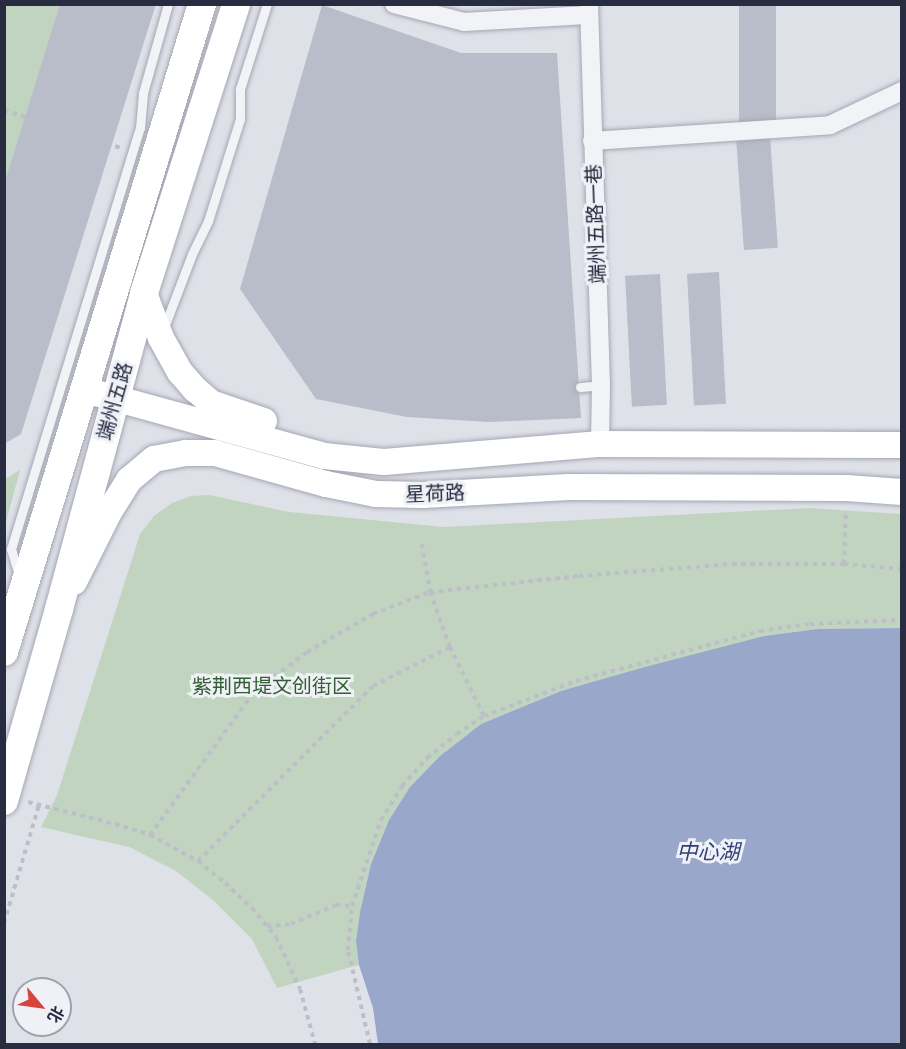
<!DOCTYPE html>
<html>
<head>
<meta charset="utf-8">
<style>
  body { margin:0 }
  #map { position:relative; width:906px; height:1049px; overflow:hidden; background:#dfe1e9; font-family:Barlow,"Noto Sans SC",sans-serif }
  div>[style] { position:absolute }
  .green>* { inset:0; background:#c1d4c0 }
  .water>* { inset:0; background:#99a7cb }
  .building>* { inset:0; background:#b9bcc9; transform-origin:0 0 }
  .path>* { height:4px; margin-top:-2px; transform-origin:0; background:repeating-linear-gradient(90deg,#bdbfc8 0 4.5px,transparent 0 9px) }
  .roads { filter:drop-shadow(0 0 2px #a4a7b3) drop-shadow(0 0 2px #a4a7b3) }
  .lane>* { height:9px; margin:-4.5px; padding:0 4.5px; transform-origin:4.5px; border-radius:4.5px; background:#f2f3f7 }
  .street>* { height:18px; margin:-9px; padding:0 9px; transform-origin:9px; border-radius:9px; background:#f2f3f7 }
  .secondary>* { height:26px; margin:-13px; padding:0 13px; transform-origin:13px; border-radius:13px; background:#fff }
  .primary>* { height:28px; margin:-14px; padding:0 14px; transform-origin:14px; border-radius:14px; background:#fff }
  span { translate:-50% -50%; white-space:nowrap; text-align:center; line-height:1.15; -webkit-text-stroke:6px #eff1f7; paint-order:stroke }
  .street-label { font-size:20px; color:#272c41 }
  .park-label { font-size:20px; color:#345e34 }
  .water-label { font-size:21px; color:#2f4177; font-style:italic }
  .frame { position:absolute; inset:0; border:6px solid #272c41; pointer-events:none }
  .north { position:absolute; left:12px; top:977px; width:60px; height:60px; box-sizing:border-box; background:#eff1f7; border:2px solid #9fa2ae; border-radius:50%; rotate:119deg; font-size:16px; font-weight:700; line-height:24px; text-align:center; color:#272c41 }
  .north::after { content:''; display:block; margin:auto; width:21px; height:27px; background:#d5453e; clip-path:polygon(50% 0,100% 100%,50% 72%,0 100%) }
</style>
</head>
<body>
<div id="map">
  <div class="green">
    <i style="clip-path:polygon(5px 5px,60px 5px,5px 185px)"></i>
    <i style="clip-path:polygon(20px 470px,5px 526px,5px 479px)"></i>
    <i style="clip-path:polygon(210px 495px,289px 512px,444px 527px,809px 508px,901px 514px,901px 628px,817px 629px,764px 636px,561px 691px,481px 724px,440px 756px,410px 787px,389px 820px,371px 864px,360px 912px,356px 941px,359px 965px,277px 988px,252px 939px,213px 900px,176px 871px,129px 847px,41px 827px,57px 795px,140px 534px,154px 516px,172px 503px,191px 496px)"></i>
  </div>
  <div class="water">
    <i style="clip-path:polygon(901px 628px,901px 1044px,378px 1044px,373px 1008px,359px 965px,356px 941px,360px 912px,371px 864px,389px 820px,410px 787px,440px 756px,481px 724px,561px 691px,645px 667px,764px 636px,817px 629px)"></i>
  </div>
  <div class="building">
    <i style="clip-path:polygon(60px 4px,156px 4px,21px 434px,4px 444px,4px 185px)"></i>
    <i style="left:739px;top:4px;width:37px;height:121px"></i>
    <i style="clip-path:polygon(322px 5px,461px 53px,557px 53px,581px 418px,489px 422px,407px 417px,316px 399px,240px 289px)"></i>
    <i style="left:770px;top:136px;width:112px;height:34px;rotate:86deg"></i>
    <i style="left:719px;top:272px;width:132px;height:32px;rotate:87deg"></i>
    <i style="left:660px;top:274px;width:131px;height:35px;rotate:87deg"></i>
  </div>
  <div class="path">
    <i style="left:4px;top:110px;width:123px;rotate:18deg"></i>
    <i style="left:422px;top:544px;width:49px;rotate:80.5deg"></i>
    <i style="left:430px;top:592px;width:59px;rotate:70deg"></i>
    <i style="left:450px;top:647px;width:77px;rotate:63.8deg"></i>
    <i style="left:844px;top:564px;width:54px;rotate:-87.9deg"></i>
    <i style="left:28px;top:802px;width:90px;rotate:14.2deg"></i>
    <i style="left:115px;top:824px;width:37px;rotate:17deg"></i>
    <i style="left:150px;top:835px;width:175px;rotate:-54deg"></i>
    <i style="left:253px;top:693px;width:68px;rotate:-37.2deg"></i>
    <i style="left:307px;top:652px;width:76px;rotate:-29.9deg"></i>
    <i style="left:373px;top:614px;width:61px;rotate:-21.1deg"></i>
    <i style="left:430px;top:592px;width:150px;rotate:-6.1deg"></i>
    <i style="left:579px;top:576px;width:153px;rotate:-4.5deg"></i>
    <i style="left:732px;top:564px;width:112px"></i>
    <i style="left:844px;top:564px;width:58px;rotate:4.9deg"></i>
    <i style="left:150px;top:835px;width:55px;rotate:28.4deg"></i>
    <i style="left:198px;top:861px;width:35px;rotate:39deg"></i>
    <i style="left:225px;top:883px;width:37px;rotate:43deg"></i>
    <i style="left:252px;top:908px;width:38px;rotate:50deg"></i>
    <i style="left:276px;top:937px;width:57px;rotate:65.2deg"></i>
    <i style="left:300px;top:989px;width:57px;rotate:74.7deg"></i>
    <i style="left:198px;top:861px;width:247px;rotate:-45deg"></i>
    <i style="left:373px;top:686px;width:86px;rotate:-26.9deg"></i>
    <i style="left:4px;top:923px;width:123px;rotate:-73.5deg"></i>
    <i style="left:267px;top:926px;width:24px;rotate:-5deg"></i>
    <i style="left:291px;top:924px;width:49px;rotate:-22.9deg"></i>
    <i style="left:336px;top:905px;width:16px;rotate:4deg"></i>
    <i style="left:370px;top:1044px;width:97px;rotate:-103.2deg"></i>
    <i style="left:348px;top:950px;width:44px;rotate:-84.8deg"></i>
    <i style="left:352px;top:906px;width:91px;rotate:-71.4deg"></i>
    <i style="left:381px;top:820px;width:40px;rotate:-58deg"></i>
    <i style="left:402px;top:786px;width:38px;rotate:-48deg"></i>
    <i style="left:427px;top:758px;width:38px;rotate:-39deg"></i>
    <i style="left:457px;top:734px;width:32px;rotate:-34deg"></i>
    <i style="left:484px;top:716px;width:98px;rotate:-20.8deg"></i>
    <i style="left:576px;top:681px;width:191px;rotate:-15.2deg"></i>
    <i style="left:760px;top:631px;width:50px;rotate:-8deg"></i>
    <i style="left:810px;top:624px;width:92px;rotate:-2.5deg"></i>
  </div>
  <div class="roads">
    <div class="lane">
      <i style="left:163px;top:330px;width:81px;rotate:-69.1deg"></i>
      <i style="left:192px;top:254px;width:37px;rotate:-64deg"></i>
      <i style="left:208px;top:221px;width:107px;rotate:-72.6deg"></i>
      <i style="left:240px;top:119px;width:30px;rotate:-90deg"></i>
      <i style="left:240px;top:89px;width:89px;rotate:-72.4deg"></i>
      <i style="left:580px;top:387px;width:21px;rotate:-5deg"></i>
      <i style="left:19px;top:575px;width:27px;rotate:-107deg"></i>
      <i style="left:11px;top:549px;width:440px;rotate:-73deg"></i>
      <i style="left:140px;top:128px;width:35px;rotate:-85deg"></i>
      <i style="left:143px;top:93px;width:92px;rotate:-74.3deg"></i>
    </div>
    <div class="street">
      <i style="left:394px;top:4px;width:72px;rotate:14.4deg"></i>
      <i style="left:464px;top:22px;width:123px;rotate:-3.3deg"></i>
      <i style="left:589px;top:4px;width:381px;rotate:88.2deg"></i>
      <i style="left:601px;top:385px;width:59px;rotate:91deg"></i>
      <i style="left:592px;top:141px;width:239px;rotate:-3.8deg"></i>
      <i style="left:830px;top:125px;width:80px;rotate:-25.3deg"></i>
    </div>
    <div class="secondary">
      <i style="left:144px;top:293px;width:48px;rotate:69.3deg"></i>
      <i style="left:161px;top:338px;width:39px;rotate:61deg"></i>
      <i style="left:180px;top:372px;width:23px;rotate:49deg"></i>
      <i style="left:195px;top:389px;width:21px;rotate:41deg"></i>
      <i style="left:211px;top:403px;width:56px;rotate:18.8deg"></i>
      <i style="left:85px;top:390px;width:248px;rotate:15.4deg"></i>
      <i style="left:324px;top:456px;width:60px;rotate:5.7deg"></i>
      <i style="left:384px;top:462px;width:217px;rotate:-4.8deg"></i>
      <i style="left:600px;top:444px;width:302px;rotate:0.2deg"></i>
      <i style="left:74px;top:582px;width:78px;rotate:-63.4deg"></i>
      <i style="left:109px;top:512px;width:38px;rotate:-58deg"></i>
      <i style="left:129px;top:480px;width:33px;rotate:-40deg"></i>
      <i style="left:154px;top:459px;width:32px;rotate:-11deg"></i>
      <i style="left:185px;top:453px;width:30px"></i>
      <i style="left:215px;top:453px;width:115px;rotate:15.6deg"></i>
      <i style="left:326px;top:484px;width:51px;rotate:11.3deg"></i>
      <i style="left:376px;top:494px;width:47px;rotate:1.2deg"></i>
      <i style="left:423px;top:495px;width:146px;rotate:-3.1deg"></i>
      <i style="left:569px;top:487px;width:278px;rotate:0.2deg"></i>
      <i style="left:847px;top:488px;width:55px;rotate:4.2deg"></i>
    </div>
    <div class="primary">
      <i style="left:4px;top:652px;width:678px;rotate:-73.01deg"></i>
      <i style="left:4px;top:801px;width:200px;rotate:-74deg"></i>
      <i style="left:59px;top:609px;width:327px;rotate:-74.9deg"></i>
      <i style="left:144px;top:293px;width:303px;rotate:-72.3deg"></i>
    </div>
  </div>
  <div class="street-label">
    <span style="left:595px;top:224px;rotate:-92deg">端州五路一巷</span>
    <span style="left:114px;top:401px;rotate:-74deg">端州五路</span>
    <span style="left:435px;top:493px;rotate:-2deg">星荷路</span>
  </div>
  <div class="park-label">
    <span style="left:272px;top:685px">紫荆西堤文创街区</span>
  </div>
  <div class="water-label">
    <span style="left:708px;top:851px">中心湖</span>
  </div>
  <div class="frame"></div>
  <div class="north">北</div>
</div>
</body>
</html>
